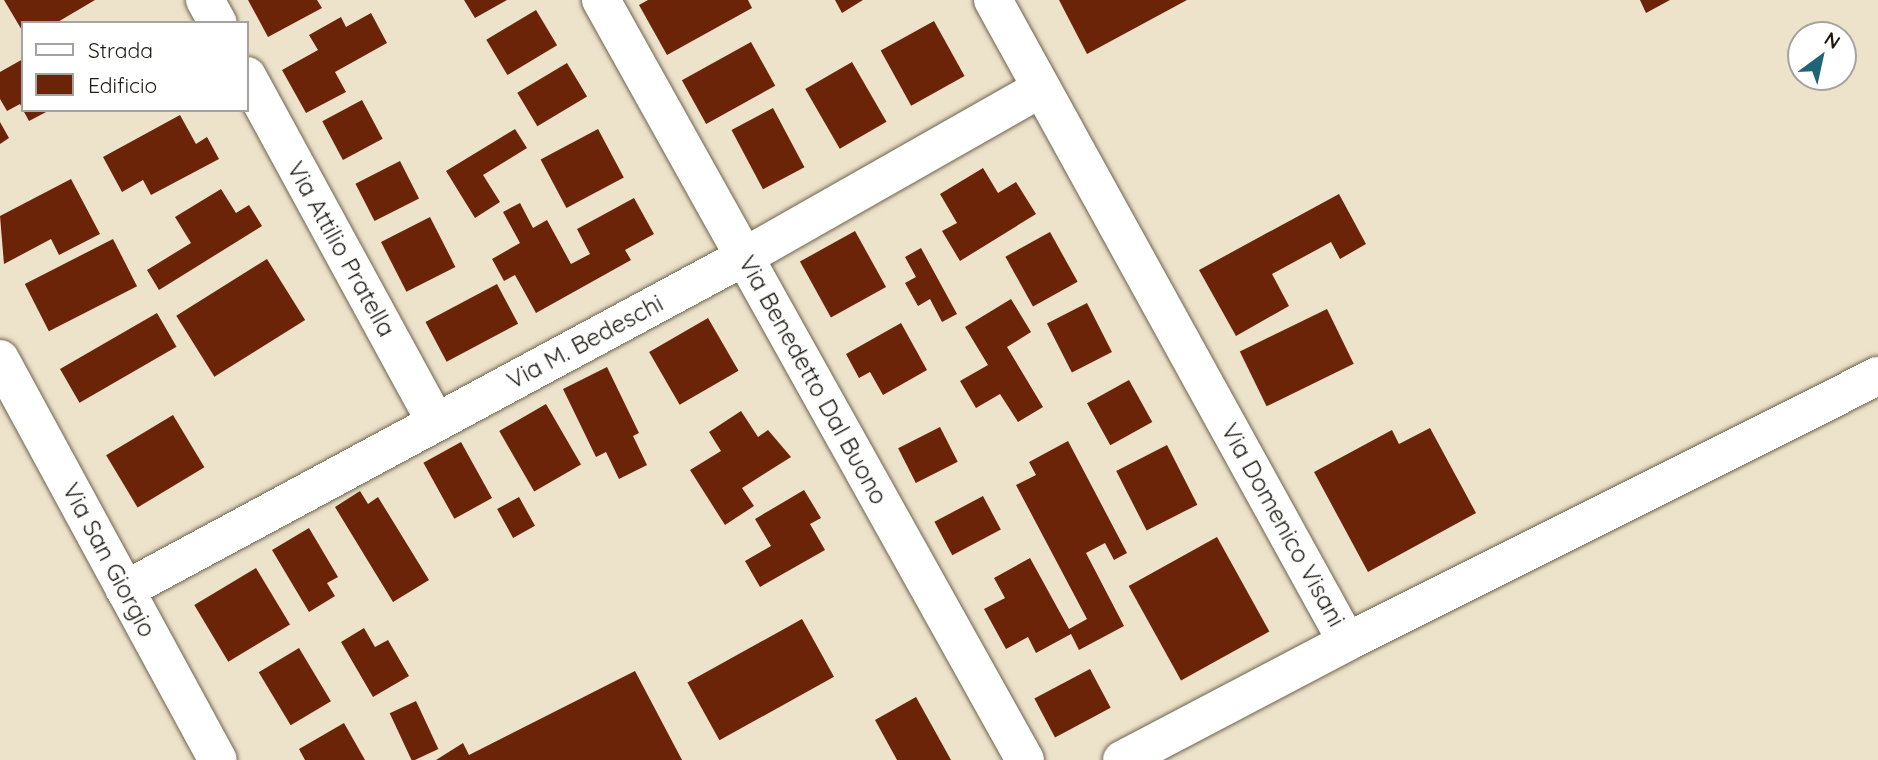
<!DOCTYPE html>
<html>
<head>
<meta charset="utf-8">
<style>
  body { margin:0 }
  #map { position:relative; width:1878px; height:760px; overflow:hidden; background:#ede2ca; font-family:Quicksand,sans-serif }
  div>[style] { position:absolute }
  .building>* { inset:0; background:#6b2408; transform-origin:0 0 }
  .roads { filter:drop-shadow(0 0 2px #6e644f) drop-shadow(0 0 2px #6e644f) }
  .minor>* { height:38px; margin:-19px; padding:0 19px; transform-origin:19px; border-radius:19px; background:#fff }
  span { translate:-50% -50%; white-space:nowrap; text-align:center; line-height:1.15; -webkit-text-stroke:7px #fff; paint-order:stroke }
  .street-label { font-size:24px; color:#1e1a11 }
  .legend { position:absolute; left:21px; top:21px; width:228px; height:91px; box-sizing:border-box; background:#fff; border:2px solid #a5a3a0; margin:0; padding:9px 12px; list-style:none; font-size:21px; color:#1e1a11 }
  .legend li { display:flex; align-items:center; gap:14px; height:35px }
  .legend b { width:35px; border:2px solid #a5a3a0 }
  .north { position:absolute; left:1787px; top:21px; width:70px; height:70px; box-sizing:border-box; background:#fff; border:2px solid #a5a3a0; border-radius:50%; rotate:33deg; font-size:19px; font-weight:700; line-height:28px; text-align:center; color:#1e1a11 }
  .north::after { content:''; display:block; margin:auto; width:24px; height:32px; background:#216476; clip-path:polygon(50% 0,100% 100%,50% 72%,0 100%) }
</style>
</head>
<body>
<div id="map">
  <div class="building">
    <i style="clip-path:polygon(4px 0,95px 0,56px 23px,23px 23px,23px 32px)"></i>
    <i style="clip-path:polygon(248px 0,317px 0,322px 8px,268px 37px)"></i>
    <i style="clip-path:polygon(464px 0,507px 0,475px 18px)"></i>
    <i style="clip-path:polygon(648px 0,748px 0,752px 8px,667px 55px,639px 5px)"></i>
    <i style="clip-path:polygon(835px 0,863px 0,842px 13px)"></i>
    <i style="clip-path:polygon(1059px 0,1187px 0,1087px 54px)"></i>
    <i style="clip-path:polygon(1640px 0,1670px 0,1646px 13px)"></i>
    <i style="left:536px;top:10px;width:41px;height:58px;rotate:59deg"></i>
    <i style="clip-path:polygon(371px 13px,387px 43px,335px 72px,346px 92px,306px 113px,282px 70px,318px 50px,309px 35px,341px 17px,346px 27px)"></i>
    <i style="left:934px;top:21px;width:63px;height:61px;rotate:61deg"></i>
    <i style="left:751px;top:42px;width:50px;height:79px;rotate:61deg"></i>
    <i style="clip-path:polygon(23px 59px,23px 110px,20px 104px,7px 111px,0 99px,0 72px)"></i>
    <i style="left:852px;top:62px;width:69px;height:54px;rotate:60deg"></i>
    <i style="left:567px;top:63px;width:39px;height:58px;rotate:59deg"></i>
    <i style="left:362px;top:100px;width:44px;height:45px;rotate:62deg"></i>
    <i style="left:773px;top:108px;width:67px;height:47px;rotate:62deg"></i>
    <i style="clip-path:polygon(23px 110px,50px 110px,29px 121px)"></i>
    <i style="clip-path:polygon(180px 115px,196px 144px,207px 137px,219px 159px,151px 195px,143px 180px,122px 192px,103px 157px)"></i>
    <i style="clip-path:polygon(0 122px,9px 138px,0 144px)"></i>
    <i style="clip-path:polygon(515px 129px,527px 148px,483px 175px,500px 202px,475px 218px,446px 171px)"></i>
    <i style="left:598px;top:129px;width:55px;height:65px;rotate:62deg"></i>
    <i style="left:400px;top:161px;width:42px;height:50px;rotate:63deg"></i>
    <i style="clip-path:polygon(983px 168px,998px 193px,1016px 182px,1036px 214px,960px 261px,942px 231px,957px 223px,940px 194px)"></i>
    <i style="clip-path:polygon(71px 179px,100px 234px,59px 255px,51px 239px,4px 264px,0 216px)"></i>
    <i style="clip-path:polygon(221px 189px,236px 213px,249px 205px,262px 226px,159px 290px,147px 270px,191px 243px,175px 217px)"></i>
    <i style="clip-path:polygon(1339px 194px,1366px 244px,1340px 259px,1331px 242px,1272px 274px,1289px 306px,1236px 336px,1199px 270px)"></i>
    <i style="clip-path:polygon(634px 198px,654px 234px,625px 250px,631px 260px,536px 313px,515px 275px,504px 281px,492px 259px,520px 243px,503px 212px,520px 203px,533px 228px,547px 220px,571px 264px,590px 254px,577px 229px)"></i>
    <i style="left:430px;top:217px;width:56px;height:55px;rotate:63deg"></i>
    <i style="left:855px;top:231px;width:64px;height:63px;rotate:61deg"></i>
    <i style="left:1050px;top:232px;width:57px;height:51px;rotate:61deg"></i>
    <i style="left:113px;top:239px;width:53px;height:99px;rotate:63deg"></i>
    <i style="clip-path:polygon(921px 248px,957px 314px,942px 322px,930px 299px,918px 306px,905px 283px,916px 277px,905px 257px)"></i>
    <i style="left:267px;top:259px;width:72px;height:107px;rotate:58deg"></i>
    <i style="left:497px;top:284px;width:45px;height:81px;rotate:62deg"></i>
    <i style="clip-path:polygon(1011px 299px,1031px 332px,1007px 347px,1043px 407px,1018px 422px,1000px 394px,976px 408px,960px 381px,988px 365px,965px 327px)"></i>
    <i style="left:1087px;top:303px;width:55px;height:45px;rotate:63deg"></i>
    <i style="left:1327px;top:309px;width:61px;height:97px;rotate:64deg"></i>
    <i style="left:157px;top:313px;width:39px;height:112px;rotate:60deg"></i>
    <i style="left:708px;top:318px;width:61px;height:68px;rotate:60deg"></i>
    <i style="clip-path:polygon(901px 323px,927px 370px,883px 395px,870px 372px,859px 378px,846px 354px)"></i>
    <i style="clip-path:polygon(607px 367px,639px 433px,633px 436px,647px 465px,619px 479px,606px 452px,596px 457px,563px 389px)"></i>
    <i style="left:1129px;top:380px;width:48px;height:48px;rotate:61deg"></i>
    <i style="left:546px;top:404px;width:70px;height:54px;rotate:60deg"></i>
    <i style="clip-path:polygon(741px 411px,758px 437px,768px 430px,791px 457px,742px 488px,754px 506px,725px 525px,690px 470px,721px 451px,709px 432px)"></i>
    <i style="left:173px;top:415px;width:61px;height:78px;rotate:59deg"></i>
    <i style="left:940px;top:427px;width:39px;height:47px;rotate:63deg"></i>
    <i style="clip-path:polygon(1430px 428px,1476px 513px,1368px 572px,1314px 472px,1392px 430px,1399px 444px)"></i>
    <i style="clip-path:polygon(1068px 441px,1127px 553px,1114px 560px,1105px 543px,1086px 553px,1124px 626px,1079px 650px,1071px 634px,1036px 653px,1028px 637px,1006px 649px,984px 609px,1005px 598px,994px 578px,1030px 558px,1069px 629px,1087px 619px,1016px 485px,1036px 475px,1029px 462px)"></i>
    <i style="left:461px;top:442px;width:64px;height:43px;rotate:61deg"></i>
    <i style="left:1167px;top:445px;width:67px;height:57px;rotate:63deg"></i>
    <i style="clip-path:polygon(804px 490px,821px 518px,810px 524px,825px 550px,760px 587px,745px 561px,771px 546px,755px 519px)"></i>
    <i style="clip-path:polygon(360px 491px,368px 504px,378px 497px,429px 580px,393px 602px,335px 507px)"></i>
    <i style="left:983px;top:496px;width:38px;height:55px;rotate:62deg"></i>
    <i style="left:519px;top:497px;width:33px;height:25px;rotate:61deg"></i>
    <i style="clip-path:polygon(309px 528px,338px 577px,327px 583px,335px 596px,309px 612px,272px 550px)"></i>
    <i style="left:1217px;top:537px;width:108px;height:101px;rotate:61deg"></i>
    <i style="left:256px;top:568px;width:66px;height:72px;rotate:59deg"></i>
    <i style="left:802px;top:619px;width:66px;height:131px;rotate:61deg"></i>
    <i style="clip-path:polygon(364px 628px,375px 647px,388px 640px,409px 676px,373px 697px,341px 642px)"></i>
    <i style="left:299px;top:648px;width:62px;height:47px;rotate:59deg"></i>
    <i style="left:1090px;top:669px;width:44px;height:63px;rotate:62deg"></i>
    <i style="clip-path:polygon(635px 671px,682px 760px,436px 760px,463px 743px,469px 755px)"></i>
    <i style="clip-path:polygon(916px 697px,951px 760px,897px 760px,875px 720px)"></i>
    <i style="left:416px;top:701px;width:53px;height:29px;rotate:65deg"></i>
    <i style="clip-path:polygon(344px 723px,365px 760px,305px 760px,299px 749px)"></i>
  </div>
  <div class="roads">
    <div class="minor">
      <i style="left:205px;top:0;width:26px;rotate:61deg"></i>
      <i style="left:601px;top:0;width:870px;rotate:60.84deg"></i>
      <i style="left:993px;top:0;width:733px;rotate:61.13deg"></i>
      <i style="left:1347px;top:642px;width:594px;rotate:-26.61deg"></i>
      <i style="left:247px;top:76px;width:394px;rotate:61.4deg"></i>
      <i style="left:0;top:359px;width:456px;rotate:61.5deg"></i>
      <i style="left:125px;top:590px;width:703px;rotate:-28.28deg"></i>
      <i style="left:744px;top:257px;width:342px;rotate:-29.6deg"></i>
      <i style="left:1122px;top:760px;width:254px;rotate:-27.7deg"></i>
    </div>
  </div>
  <div class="street-label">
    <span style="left:341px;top:249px;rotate:61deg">Via Attilio Pratella</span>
    <span style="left:585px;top:342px;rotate:-28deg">Via M. Bedeschi</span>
    <span style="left:813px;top:380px;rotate:61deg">Via Benedetto Dal Buono</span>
    <span style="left:1283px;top:525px;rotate:61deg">Via Domenico Visani</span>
    <span style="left:109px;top:560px;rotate:62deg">Via San Giorgio</span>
  </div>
  <ul class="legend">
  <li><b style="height:9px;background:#fff"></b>Strada</li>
  <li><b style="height:19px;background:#6b2408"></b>Edificio</li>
  </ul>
  <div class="north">N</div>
</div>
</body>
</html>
